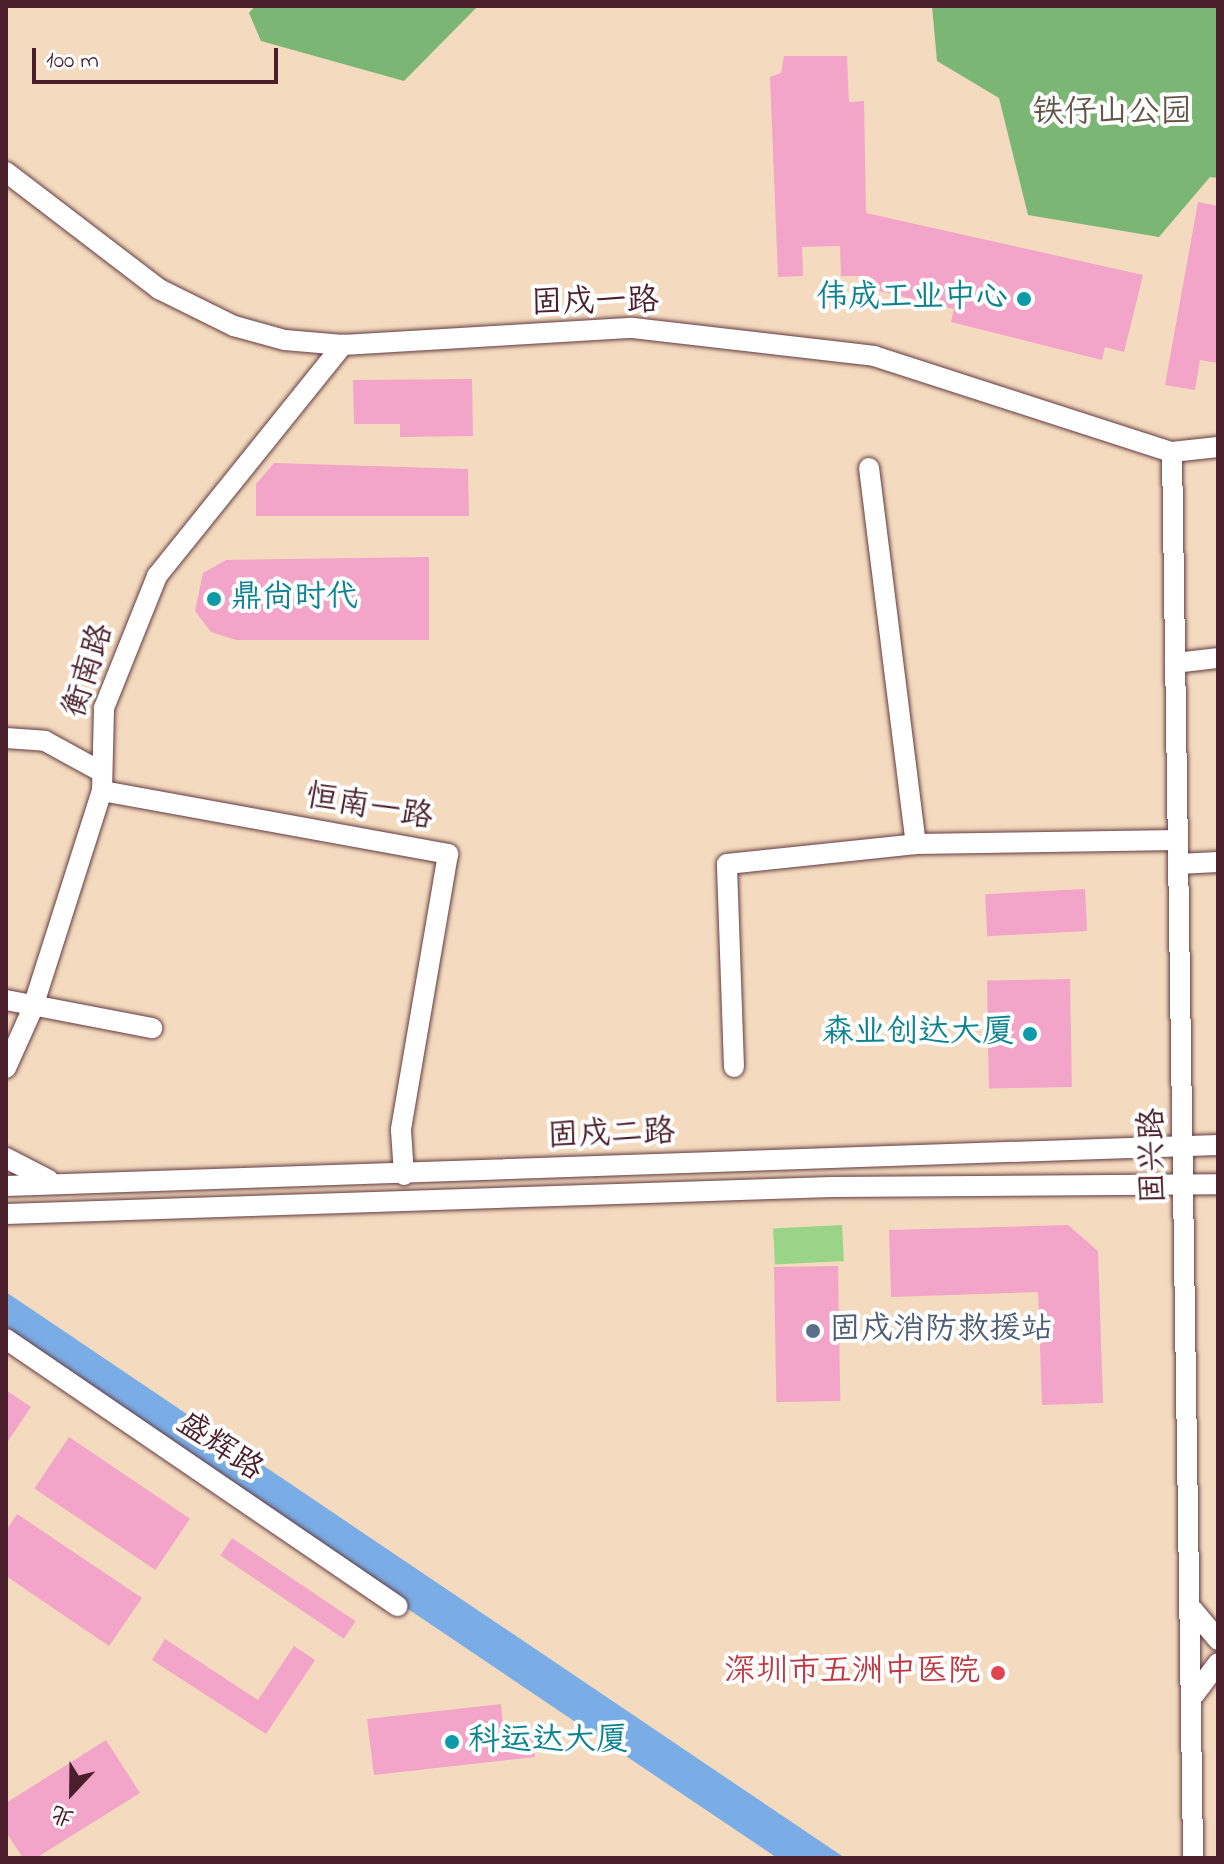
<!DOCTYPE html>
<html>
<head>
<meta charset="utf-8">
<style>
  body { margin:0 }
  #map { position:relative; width:1224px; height:1864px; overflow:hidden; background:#f4dbbf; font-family:"Indie Flower","LXGW WenKai TC",sans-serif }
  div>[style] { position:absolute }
  .green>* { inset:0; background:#9ad488; transform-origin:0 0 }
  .forest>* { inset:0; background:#7bb674 }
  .water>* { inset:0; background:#7aace5; transform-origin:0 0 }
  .building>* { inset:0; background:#f3a4c9; transform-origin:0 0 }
  .roads { filter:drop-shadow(0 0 2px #643b41) drop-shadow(0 0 2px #643b41) }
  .minor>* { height:20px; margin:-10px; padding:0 10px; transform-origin:10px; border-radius:10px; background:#fff }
  .dots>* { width:22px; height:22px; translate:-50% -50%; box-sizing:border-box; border:4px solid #fff; border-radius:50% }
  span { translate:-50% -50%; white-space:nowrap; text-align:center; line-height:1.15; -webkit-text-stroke:8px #fff; paint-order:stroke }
  .park-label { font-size:32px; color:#625547 }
  .culture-label { font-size:32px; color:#0d838f }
  .right { translate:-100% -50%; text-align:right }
  .left { translate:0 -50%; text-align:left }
  .street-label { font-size:32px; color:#4a1f2b }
  .service-label { font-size:32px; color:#4e5e75 }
  .health-label { font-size:32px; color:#be3a42 }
  .frame { position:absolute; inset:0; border:8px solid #4a1f2b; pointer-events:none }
  .north { position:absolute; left:32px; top:1752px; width:80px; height:80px; -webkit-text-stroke:6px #fff; paint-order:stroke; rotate:202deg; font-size:22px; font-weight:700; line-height:32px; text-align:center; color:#4a1f2b }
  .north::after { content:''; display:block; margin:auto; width:28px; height:36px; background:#4a1f2b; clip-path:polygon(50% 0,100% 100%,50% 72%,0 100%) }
  .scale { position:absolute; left:32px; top:48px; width:246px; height:36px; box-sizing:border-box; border:4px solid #4a1f2b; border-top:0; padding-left:10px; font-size:24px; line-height:28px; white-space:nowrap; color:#4a1f2b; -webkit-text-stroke:6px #fff; paint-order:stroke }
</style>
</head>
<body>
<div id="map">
  <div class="green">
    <i style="left:842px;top:1225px;width:36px;height:69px;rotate:87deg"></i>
  </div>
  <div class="forest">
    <i style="clip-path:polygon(255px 6px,478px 6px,404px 81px,261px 41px,249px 13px)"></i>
    <i style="clip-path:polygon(932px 6px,1218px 6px,1218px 178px,1210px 177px,1159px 237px,1028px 215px,999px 98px,937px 61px)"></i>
  </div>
  <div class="water">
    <i style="left:6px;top:1292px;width:1008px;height:38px;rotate:34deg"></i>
  </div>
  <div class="building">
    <i style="clip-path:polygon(784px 56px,847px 56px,849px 102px,864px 101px,866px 213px,1143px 275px,1124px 352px,1105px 347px,1102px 360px,951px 322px,954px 309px,867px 288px,870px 276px,841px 276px,840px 246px,802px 247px,803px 276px,778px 277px,770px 77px,781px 73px)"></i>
    <i style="clip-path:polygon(1198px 202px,1218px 206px,1218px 363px,1200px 360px,1195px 390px,1165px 385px)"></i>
    <i style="clip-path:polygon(472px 379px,473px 436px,400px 437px,400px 424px,354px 424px,353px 380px)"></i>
    <i style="clip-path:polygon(274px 463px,468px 469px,469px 516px,256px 516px,256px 484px)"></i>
    <i style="clip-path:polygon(429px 557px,429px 640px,236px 640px,211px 632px,195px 611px,203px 573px,226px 560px)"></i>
    <i style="left:1085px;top:889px;width:42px;height:100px;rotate:87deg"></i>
    <i style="left:1070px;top:979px;width:108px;height:83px;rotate:89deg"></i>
    <i style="clip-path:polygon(1068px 1225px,1098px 1251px,1103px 1403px,1042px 1405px,1038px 1292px,891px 1297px,889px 1230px)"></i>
    <i style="left:838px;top:1266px;width:135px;height:64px;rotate:89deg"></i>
    <i style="clip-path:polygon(6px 1390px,31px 1407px,6px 1444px)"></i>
    <i style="left:69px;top:1437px;width:146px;height:62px;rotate:34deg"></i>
    <i style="clip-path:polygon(17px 1514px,142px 1598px,109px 1646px,6px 1576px,6px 1531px)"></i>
    <i style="left:232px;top:1538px;width:149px;height:21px;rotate:34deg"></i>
    <i style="clip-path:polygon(165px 1639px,258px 1700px,294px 1646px,315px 1660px,266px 1734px,152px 1660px)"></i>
    <i style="clip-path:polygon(501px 1704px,503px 1727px,531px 1724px,535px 1757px,374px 1775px,367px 1719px)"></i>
    <i style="clip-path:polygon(106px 1740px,140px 1793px,36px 1858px,23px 1858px,6px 1832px,6px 1803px)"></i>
  </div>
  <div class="roads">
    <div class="minor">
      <i style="left:6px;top:172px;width:193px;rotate:37.4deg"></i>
      <i style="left:159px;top:289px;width:84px;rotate:26.3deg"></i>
      <i style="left:234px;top:326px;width:53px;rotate:15.4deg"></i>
      <i style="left:285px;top:340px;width:58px;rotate:4.9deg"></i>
      <i style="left:343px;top:345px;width:290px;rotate:-3.4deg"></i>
      <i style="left:633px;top:328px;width:243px;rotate:6.6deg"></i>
      <i style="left:874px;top:356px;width:313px;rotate:17.9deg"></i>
      <i style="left:1172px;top:452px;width:46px;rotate:-6.2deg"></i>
      <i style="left:1172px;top:452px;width:1406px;rotate:89.14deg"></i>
      <i style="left:869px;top:468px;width:379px;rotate:82.9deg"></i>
      <i style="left:1175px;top:663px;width:43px;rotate:-6.6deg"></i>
      <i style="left:6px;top:738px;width:39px;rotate:4deg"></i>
      <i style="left:45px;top:741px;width:63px;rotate:28.6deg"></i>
      <i style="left:102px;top:791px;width:352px;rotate:10.3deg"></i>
      <i style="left:448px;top:854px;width:280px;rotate:99.7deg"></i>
      <i style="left:401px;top:1130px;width:45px;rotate:86.2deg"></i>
      <i style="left:1178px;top:864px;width:40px;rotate:-2.9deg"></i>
      <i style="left:6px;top:1000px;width:149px;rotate:10.9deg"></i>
      <i style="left:734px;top:1067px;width:203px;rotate:-92deg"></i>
      <i style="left:727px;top:864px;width:190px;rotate:-6deg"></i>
      <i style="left:916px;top:844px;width:262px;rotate:-0.9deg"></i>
      <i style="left:6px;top:1068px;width:64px;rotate:-65.9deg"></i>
      <i style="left:32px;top:1010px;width:230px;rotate:-72.3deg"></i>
      <i style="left:102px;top:791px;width:83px;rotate:-88.6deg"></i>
      <i style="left:104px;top:708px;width:142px;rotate:-68.1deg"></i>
      <i style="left:157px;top:576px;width:297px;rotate:-51.2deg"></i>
      <i style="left:6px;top:1158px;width:48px;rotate:27.1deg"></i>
      <i style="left:6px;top:1186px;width:1213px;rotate:-1.94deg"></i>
      <i style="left:6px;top:1214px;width:826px;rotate:-1.87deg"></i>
      <i style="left:832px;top:1187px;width:386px;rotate:-0.4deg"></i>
      <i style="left:6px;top:1339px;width:474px;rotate:34.3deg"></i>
      <i style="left:1193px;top:1610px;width:39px;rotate:50deg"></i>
      <i style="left:1194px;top:1695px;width:40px;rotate:-53deg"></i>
    </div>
  </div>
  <div class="dots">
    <i style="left:1024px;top:299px;background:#0f9aa8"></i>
    <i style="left:214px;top:599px;background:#0f9aa8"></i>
    <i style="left:1030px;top:1034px;background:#0f9aa8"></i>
    <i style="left:813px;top:1331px;background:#5c6f8a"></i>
    <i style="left:998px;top:1673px;background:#e0444e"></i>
    <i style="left:452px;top:1742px;background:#0f9aa8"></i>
  </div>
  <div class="park-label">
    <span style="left:1112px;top:114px">铁仔山公园</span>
  </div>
  <div class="culture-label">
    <span class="right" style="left:1008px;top:299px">伟成工业中心</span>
    <span class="left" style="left:230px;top:599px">鼎尚时代</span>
    <span class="right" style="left:1014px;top:1034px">森业创达大厦</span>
    <span class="left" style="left:468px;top:1742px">科运达大厦</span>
  </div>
  <div class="street-label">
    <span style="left:595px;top:304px;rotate:-1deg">固戍一路</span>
    <span style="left:90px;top:671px;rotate:-72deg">衡南路</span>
    <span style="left:369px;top:809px;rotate:10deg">恒南一路</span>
    <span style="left:611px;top:1136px;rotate:-2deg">固戍二路</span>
    <span style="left:1155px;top:1156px;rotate:-91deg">固兴路</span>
    <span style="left:219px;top:1448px;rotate:34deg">盛辉路</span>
  </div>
  <div class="service-label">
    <span class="left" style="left:829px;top:1331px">固戍消防救援站</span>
  </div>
  <div class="health-label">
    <span class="right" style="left:980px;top:1673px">深圳市五洲中医院</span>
  </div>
  <div class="frame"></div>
  <div class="north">北</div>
  <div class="scale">100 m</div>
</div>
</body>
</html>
